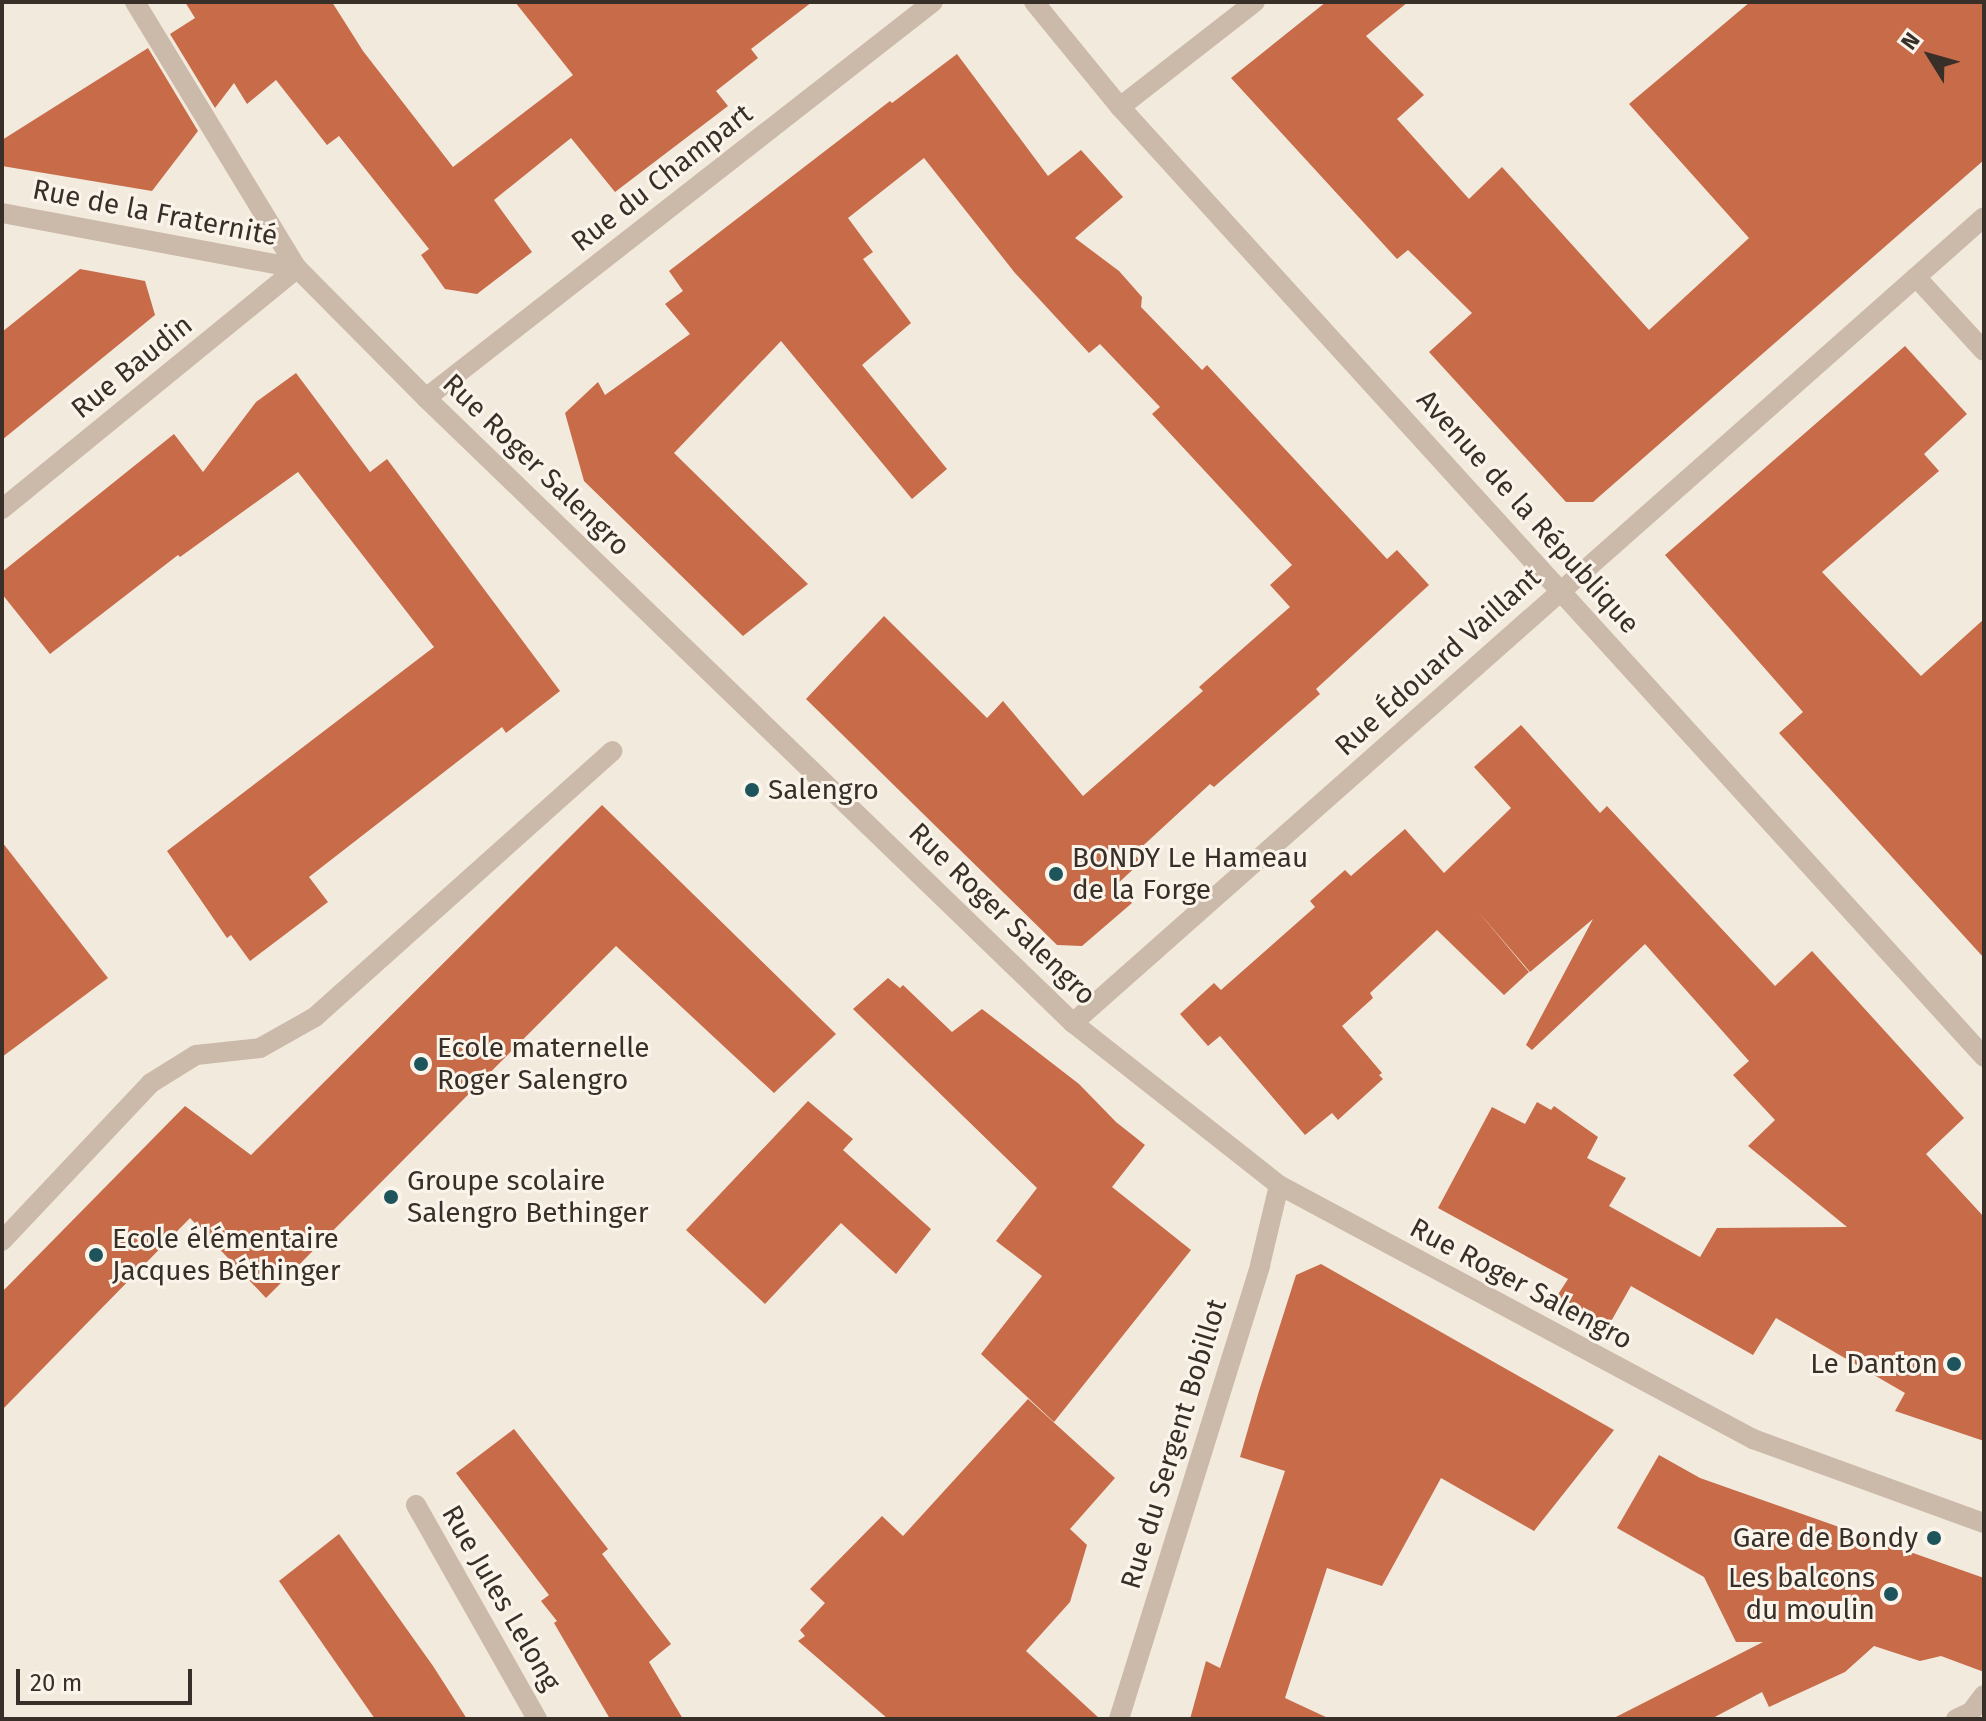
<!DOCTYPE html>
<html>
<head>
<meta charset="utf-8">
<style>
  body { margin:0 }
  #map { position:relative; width:1986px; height:1721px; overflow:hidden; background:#f3eade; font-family:"Fira Sans",sans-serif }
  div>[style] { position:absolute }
  .building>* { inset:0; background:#c76b48 }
  .minor>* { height:20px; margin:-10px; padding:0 10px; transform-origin:10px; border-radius:10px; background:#cbbaa9 }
  .dots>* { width:22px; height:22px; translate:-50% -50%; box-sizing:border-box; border:4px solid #faf4eb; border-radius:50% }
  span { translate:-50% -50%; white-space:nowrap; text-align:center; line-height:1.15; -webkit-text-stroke:6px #faf4eb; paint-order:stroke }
  .street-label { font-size:28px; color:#382f29 }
  .poi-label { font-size:28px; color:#382f29 }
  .left { translate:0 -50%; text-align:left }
  .right { translate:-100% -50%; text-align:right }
  .frame { position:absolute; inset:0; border:4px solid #382f29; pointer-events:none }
  .north { position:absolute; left:1890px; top:16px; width:80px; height:80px; -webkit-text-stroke:6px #faf4eb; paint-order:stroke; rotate:307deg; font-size:22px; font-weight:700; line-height:32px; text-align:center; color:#382f29 }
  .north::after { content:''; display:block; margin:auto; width:28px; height:36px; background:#382f29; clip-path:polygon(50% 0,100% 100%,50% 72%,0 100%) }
  .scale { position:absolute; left:16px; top:1669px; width:176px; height:36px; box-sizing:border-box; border:4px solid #382f29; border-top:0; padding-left:10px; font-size:24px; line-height:28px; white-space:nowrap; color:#382f29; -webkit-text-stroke:6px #faf4eb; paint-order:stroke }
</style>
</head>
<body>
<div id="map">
  <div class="building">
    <i style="clip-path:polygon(185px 2px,332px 2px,363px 51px,453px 167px,573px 75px,515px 2px,812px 2px,751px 49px,758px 58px,716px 91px,728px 106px,615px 192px,571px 138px,494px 200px,532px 252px,477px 294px,445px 289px,421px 255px,429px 249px,339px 136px,327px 145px,276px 80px,247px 104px,234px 83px,215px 108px,170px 34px,195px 18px)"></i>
    <i style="clip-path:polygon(1326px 2px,1408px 2px,1366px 36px,1424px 95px,1397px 119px,1469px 199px,1502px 167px,1649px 330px,1749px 238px,1629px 104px,1750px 2px,1984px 2px,1984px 160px,1593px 502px,1566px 502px,1429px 352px,1472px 313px,1408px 250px,1397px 259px,1231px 78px)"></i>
    <i style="clip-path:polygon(148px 48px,198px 131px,152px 191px,2px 166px,2px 140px)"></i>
    <i style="clip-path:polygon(957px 54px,1048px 176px,1081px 150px,1123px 197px,1075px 238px,1119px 271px,1142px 297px,1141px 307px,1202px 370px,1207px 365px,1387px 559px,1397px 550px,1429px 585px,1316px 689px,1320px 694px,1214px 787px,1210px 784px,1134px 854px,1141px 862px,1114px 887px,1132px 903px,1082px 946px,1057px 945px,806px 699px,884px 616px,987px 718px,1003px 701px,1083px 796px,1203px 691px,1199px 687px,1290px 607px,1270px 585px,1292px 565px,1152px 414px,1160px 407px,1100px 344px,1089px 353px,1015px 273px,924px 158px,848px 218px,873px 252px,863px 259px,911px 323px,862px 365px,947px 469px,912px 499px,781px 341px,674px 453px,808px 584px,743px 636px,584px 481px,565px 413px,598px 382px,605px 395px,690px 334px,665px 304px,683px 291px,669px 271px,890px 101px,892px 103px)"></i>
    <i style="clip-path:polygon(80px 269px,145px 281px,155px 315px,2px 440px,2px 332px)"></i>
    <i style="clip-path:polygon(1905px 346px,1967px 414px,1924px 454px,1939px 471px,1822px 572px,1921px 676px,1984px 619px,1984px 958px,1779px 733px,1803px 712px,1665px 555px)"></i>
    <i style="clip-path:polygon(296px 373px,370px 472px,387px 459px,560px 691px,506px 733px,502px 727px,309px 877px,328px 902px,250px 961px,231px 935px,227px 938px,167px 851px,434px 647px,298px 472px,180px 557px,178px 555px,50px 654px,2px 594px,2px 572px,174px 434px,203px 472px,256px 402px)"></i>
    <i style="clip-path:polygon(1521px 725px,1600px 813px,1607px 806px,1775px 986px,1812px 951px,1964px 1118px,1926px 1154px,1984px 1217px,1984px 1441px,1895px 1411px,1905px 1393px,1776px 1318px,1753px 1355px,1631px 1286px,1609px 1325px,1557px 1296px,1568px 1279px,1438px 1208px,1492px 1107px,1525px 1124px,1537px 1102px,1551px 1110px,1554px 1106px,1598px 1137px,1587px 1158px,1626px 1178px,1609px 1206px,1700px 1257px,1717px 1228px,1847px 1227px,1748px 1146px,1775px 1120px,1733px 1075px,1749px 1061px,1645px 944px,1532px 1050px,1526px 1045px,1593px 919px,1530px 972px,1476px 909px,1529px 972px,1504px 995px,1437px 930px,1370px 993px,1373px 998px,1342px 1026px,1382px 1073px,1379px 1075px,1383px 1079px,1338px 1120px,1332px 1113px,1305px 1135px,1220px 1036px,1208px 1046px,1180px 1014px,1214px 983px,1221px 990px,1315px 907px,1310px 901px,1345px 870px,1351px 876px,1405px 829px,1444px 873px,1511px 808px,1474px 767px)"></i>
    <i style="clip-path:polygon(602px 805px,836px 1034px,774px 1093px,616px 946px,266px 1298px,190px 1218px,2px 1410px,2px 1292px,185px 1106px,251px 1155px)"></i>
    <i style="clip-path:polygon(2px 842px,108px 978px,2px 1057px)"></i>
    <i style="clip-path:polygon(888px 978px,900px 988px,903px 985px,952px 1032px,982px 1009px,1079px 1084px,1116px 1122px,1145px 1145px,1112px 1187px,1191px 1250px,1054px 1422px,981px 1354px,1042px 1276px,996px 1241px,1037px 1188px,853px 1009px)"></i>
    <i style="clip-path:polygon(808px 1101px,853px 1139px,843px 1150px,931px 1229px,896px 1274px,841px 1223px,765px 1304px,686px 1230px)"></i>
    <i style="clip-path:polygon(1321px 1264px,1614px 1430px,1534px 1531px,1441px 1478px,1382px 1586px,1327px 1568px,1285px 1698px,1330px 1719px,1190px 1719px,1206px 1661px,1220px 1668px,1285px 1471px,1240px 1457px,1259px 1391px,1296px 1275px)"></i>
    <i style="clip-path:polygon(1028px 1399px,1115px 1478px,1070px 1529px,1087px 1545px,1070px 1602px,1026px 1651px,1100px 1719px,888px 1719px,798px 1641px,805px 1636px,800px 1630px,825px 1603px,810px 1589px,882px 1516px,903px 1536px)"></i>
    <i style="clip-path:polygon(514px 1429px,608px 1549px,602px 1554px,671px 1644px,649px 1662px,683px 1719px,610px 1719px,554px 1623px,557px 1621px,541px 1601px,549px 1595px,456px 1473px)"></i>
    <i style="clip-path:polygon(1659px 1455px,1700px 1478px,1984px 1578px,1984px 1672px,1941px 1656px,1920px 1661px,1874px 1646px,1845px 1672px,1769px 1707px,1762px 1692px,1711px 1719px,1612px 1719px,1763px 1642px,1736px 1642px,1704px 1577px,1617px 1528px)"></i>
    <i style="clip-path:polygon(339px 1534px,433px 1666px,467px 1719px,375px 1719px,279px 1581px)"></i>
  </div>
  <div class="minor">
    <i style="left:135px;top:2px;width:311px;rotate:58.7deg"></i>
    <i style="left:297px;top:268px;width:183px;rotate:45.2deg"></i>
    <i style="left:426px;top:398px;width:900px;rotate:44.01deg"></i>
    <i style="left:1073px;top:1023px;width:262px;rotate:38.2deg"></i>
    <i style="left:1279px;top:1185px;width:538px;rotate:28.19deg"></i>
    <i style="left:1753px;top:1439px;width:246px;rotate:20deg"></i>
    <i style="left:1034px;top:2px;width:136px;rotate:50.7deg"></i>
    <i style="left:1120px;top:107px;width:1284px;rotate:47.71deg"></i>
    <i style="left:1120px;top:107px;width:171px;rotate:-37.9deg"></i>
    <i style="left:2px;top:213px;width:300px;rotate:10.6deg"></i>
    <i style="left:1916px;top:277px;width:100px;rotate:47.4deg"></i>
    <i style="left:426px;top:398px;width:643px;rotate:-37.99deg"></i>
    <i style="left:2px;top:509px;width:381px;rotate:-39.2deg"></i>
    <i style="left:1073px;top:1023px;width:1216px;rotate:-41.5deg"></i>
    <i style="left:2px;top:1241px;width:217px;rotate:-46.7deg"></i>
    <i style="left:151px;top:1083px;width:53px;rotate:-31.9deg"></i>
    <i style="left:196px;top:1055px;width:64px;rotate:-6.2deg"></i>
    <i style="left:260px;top:1048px;width:63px;rotate:-29.4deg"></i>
    <i style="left:315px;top:1017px;width:399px;rotate:-41.8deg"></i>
    <i style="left:416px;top:1505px;width:246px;rotate:60.5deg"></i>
    <i style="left:1119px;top:1719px;width:475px;rotate:-72.7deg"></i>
    <i style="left:1260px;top:1265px;width:82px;rotate:-76.6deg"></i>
    <i style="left:1956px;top:1719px;width:17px;rotate:-25deg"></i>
    <i style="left:1971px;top:1712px;width:21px;rotate:-53deg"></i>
  </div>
  <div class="dots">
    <i style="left:752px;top:790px;background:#1e545b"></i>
    <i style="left:1056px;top:874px;background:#1e545b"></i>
    <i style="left:421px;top:1064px;background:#1e545b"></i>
    <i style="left:391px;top:1197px;background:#1e545b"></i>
    <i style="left:96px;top:1255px;background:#1e545b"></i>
    <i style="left:1954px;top:1364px;background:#1e545b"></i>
    <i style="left:1934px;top:1538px;background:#1e545b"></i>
    <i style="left:1891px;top:1594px;background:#1e545b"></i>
  </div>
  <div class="street-label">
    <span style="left:662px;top:178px;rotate:-38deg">Rue du Champart</span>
    <span style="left:155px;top:213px;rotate:11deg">Rue de la Fraternité</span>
    <span style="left:132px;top:367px;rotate:-39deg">Rue Baudin</span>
    <span style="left:536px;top:465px;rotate:44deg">Rue Roger Salengro</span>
    <span style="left:1528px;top:512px;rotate:48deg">Avenue de la République</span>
    <span style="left:1438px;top:662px;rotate:-42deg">Rue Édouard Vaillant</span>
    <span style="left:1002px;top:914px;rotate:44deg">Rue Roger Salengro</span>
    <span style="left:1521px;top:1284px;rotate:28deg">Rue Roger Salengro</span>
    <span style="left:1174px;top:1444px;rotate:-73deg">Rue du Sergent Bobillot</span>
    <span style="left:501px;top:1598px;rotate:60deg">Rue Jules Lelong</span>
  </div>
  <div class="poi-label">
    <span class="left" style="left:768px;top:790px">Salengro</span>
    <span class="left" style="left:1072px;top:874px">BONDY Le Hameau<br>de la Forge</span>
    <span class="left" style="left:437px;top:1064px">Ecole maternelle<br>Roger Salengro</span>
    <span class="left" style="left:407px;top:1197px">Groupe scolaire<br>Salengro Bethinger</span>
    <span class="left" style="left:112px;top:1255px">Ecole élémentaire<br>Jacques Béthinger</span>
    <span class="right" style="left:1938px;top:1364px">Le Danton</span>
    <span class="right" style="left:1918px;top:1538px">Gare de Bondy</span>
    <span class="right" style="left:1875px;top:1594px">Les balcons<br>du moulin</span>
  </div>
  <div class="frame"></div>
  <div class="north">N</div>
  <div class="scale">20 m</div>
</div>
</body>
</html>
